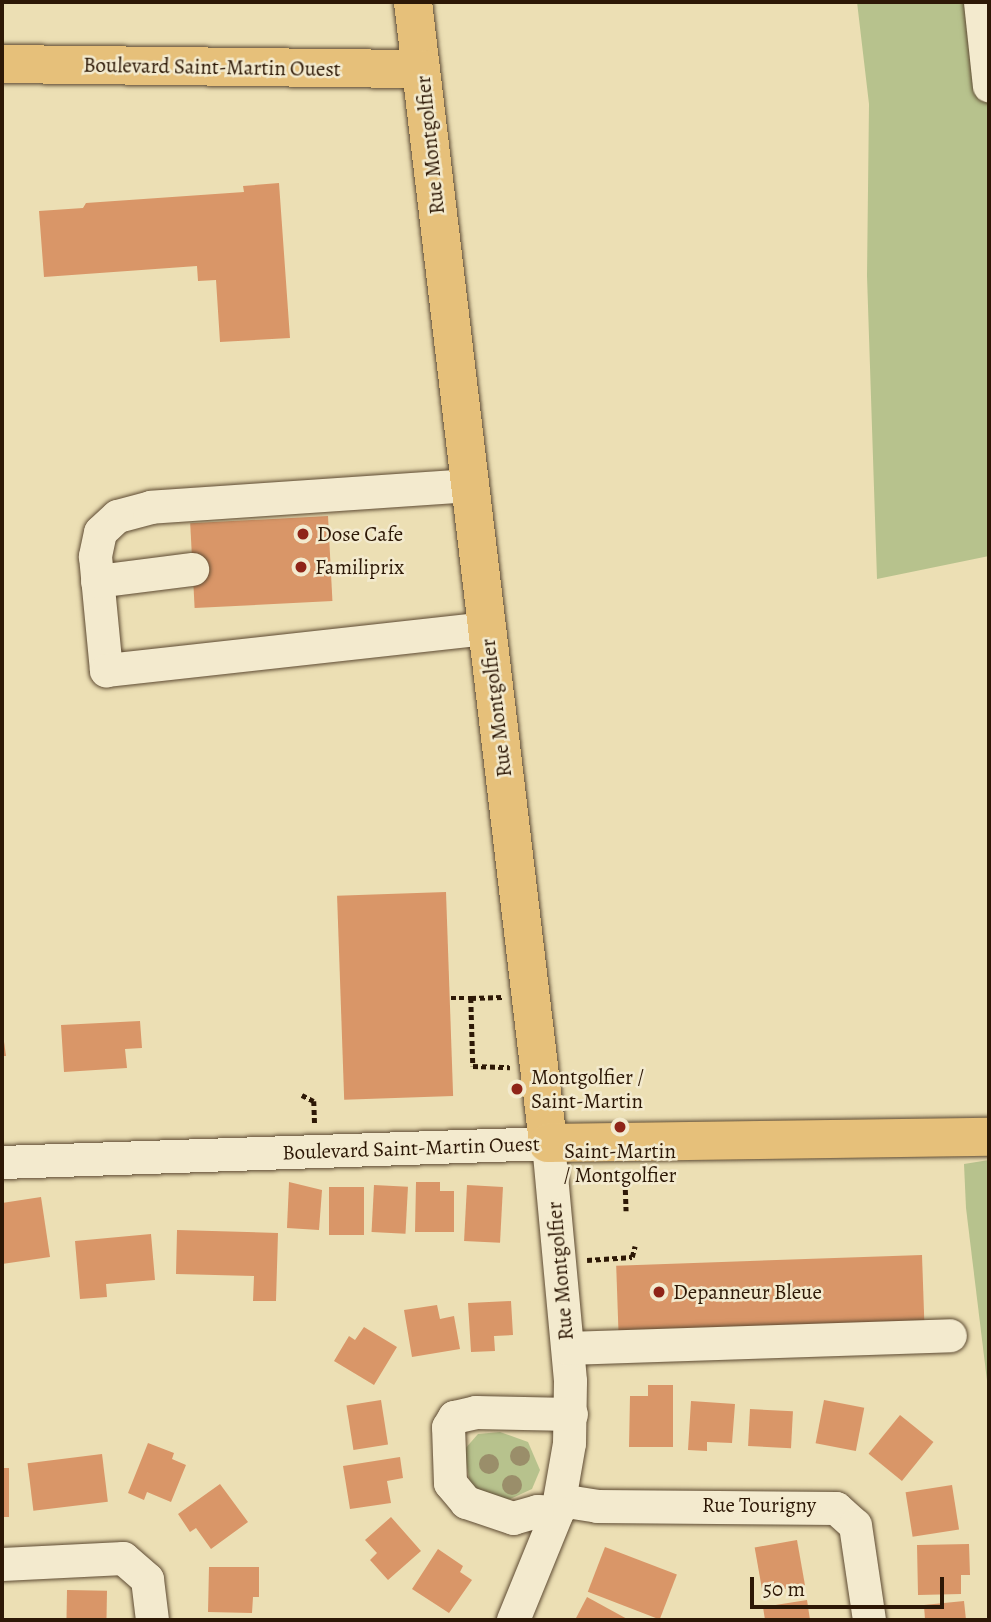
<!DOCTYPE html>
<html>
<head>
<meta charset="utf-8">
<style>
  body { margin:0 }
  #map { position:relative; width:991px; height:1622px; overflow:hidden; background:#ecdfb4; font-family:Alegreya,serif }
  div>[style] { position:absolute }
  .green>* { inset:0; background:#b7c28d }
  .building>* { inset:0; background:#d99668; transform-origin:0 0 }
  .path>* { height:4.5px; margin-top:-2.25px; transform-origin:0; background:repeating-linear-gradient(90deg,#2d1806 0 5px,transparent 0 8.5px) }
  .roads { filter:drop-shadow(0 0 2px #5d4a32) drop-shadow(0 0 2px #5d4a32) }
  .minor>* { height:33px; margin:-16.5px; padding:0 16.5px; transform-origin:16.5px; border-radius:16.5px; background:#f3eace }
  .major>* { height:38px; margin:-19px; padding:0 19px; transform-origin:19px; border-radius:19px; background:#e6c07a }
  .trees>* { width:20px; height:20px; margin:-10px; border-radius:50%; background:#9a8e6a }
  .dots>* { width:19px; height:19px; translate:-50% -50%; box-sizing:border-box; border:4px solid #f3eace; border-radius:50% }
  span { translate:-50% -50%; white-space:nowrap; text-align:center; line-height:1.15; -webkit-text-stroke:5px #f3eace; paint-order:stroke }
  .street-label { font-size:21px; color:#2d1806 }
  .poi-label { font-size:21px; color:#2d1806 }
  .left { translate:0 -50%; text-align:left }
  .frame { position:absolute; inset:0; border:4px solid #2d1806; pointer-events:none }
  .scale { position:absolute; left:750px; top:1577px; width:194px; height:32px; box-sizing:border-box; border:4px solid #2d1806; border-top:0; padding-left:9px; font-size:21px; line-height:24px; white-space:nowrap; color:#2d1806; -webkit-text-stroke:5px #f3eace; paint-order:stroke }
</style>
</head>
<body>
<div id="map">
  <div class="green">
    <i style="clip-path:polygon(857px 2px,989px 2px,989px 556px,877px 579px,867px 276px,869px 104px)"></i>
    <i style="clip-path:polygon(989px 1160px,989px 1397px,966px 1208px,964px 1164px)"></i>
    <i style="clip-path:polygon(500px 1432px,528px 1442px,540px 1470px,532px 1489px,506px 1501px,483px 1495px,470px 1483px,464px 1450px,478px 1434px)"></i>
  </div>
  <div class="building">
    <i style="clip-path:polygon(279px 183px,290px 338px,220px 342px,216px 280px,198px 281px,197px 266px,44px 277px,39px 211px,83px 208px,86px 203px,244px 192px,243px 186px)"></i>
    <i style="left:328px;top:516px;width:85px;height:138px;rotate:87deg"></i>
    <i style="left:446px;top:892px;width:204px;height:109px;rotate:88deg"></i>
    <i style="clip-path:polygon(140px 1021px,142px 1048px,125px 1049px,127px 1068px,64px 1072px,61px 1025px)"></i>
    <i style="clip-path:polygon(2px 1027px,6px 1056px,2px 1056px)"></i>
    <i style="clip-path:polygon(289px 1182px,322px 1190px,319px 1230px,287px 1228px)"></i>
    <i style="clip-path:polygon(416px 1182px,440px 1182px,440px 1191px,454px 1191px,454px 1232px,415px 1232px)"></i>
    <i style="left:374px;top:1185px;width:34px;height:47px;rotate:3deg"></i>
    <i style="left:467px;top:1185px;width:36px;height:56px;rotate:3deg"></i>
    <i style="left:329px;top:1187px;width:35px;height:48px"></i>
    <i style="clip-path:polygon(41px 1197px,50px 1257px,2px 1264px,2px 1203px)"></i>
    <i style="clip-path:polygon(177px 1230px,278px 1233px,276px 1301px,253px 1301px,254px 1276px,176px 1274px)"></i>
    <i style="clip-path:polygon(151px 1234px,155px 1280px,106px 1284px,107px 1297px,80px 1299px,75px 1241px)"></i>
    <i style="left:922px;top:1255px;width:78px;height:306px;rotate:88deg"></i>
    <i style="clip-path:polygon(511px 1301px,513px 1335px,494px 1336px,495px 1351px,471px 1352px,468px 1303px)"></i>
    <i style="clip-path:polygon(437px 1305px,440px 1319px,454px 1316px,460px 1349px,412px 1357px,404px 1310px)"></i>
    <i style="clip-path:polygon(364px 1327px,397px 1347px,374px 1385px,334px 1361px,349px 1336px,355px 1340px)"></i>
    <i style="clip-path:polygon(648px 1385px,673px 1385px,673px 1447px,629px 1447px,630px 1396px,648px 1396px)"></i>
    <i style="left:381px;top:1400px;width:45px;height:35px;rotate:81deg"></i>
    <i style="left:824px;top:1400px;width:41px;height:44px;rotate:11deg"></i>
    <i style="clip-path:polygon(691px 1401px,735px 1404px,732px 1443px,707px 1442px,707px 1451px,688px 1450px)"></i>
    <i style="left:750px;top:1409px;width:43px;height:37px;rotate:3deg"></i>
    <i style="left:900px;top:1415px;width:43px;height:50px;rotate:39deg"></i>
    <i style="clip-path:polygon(148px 1443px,174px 1453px,172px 1459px,186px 1465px,171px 1502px,147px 1492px,144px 1500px,128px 1493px)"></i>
    <i style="left:102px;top:1454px;width:48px;height:75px;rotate:83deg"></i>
    <i style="clip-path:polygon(400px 1457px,403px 1478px,387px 1481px,391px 1503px,350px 1509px,343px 1466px)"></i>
    <i style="left:2px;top:1468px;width:7px;height:49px"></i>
    <i style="clip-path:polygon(220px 1484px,248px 1522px,211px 1549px,196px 1528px,190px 1532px,178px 1514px)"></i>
    <i style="left:952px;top:1485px;width:45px;height:47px;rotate:81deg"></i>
    <i style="clip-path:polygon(391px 1517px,421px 1551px,388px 1580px,370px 1560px,377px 1553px,365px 1540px)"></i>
    <i style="left:797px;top:1540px;width:46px;height:43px;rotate:80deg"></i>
    <i style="clip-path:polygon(969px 1544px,970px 1575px,961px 1575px,961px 1594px,918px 1595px,917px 1545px)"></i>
    <i style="left:605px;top:1547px;width:77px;height:48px;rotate:21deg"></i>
    <i style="clip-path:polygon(438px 1549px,463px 1566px,460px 1572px,472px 1580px,449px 1613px,412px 1589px)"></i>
    <i style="clip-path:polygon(209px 1567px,259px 1567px,259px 1597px,253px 1597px,252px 1613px,208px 1612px)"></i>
    <i style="left:67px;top:1590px;width:40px;height:30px;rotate:1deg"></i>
    <i style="clip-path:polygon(587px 1597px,629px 1620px,575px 1620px)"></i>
    <i style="clip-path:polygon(807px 1600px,810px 1620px,765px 1620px,763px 1607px)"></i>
    <i style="clip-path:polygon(964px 1601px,966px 1620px,925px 1620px,924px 1605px)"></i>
  </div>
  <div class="path">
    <i style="left:451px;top:998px;width:20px"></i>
    <i style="left:471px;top:998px;width:68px;rotate:88.3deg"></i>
    <i style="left:473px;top:1066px;width:37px;rotate:2deg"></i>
    <i style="left:471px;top:998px;width:31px;rotate:-2deg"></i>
    <i style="left:302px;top:1095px;width:13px;rotate:27deg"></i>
    <i style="left:314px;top:1101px;width:23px;rotate:88deg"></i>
    <i style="left:625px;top:1173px;width:38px;rotate:88deg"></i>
    <i style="left:587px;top:1260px;width:45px;rotate:-3.8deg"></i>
    <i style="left:632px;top:1257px;width:11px;rotate:-75deg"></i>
  </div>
  <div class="roads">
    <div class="minor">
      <i style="left:980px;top:2px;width:84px;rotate:83.9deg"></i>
      <i style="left:470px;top:485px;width:320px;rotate:176.1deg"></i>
      <i style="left:151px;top:507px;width:35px;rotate:165deg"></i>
      <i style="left:117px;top:516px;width:23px;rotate:137deg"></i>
      <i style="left:100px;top:532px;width:25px;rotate:102deg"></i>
      <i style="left:95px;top:556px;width:115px;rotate:84.5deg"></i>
      <i style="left:106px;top:670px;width:383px;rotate:-6.3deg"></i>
      <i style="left:97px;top:581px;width:96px;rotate:-7.2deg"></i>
      <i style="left:2px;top:1162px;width:546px;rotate:-1.99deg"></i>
      <i style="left:548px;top:1143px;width:239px;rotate:84.7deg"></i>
      <i style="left:570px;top:1381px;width:62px;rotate:90.9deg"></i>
      <i style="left:569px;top:1443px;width:70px;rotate:99.9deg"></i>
      <i style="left:557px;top:1512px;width:117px;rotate:112.2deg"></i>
      <i style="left:568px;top:1348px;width:382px;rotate:-1.9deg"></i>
      <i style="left:560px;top:1500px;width:37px;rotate:9deg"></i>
      <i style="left:597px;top:1506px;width:239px;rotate:0.5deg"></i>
      <i style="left:836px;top:1508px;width:25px;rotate:42deg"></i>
      <i style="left:855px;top:1525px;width:96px;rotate:81.6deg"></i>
      <i style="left:557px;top:1512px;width:20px;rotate:-177deg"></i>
      <i style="left:537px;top:1511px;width:25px;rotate:164deg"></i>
      <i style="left:513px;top:1518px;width:50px;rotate:-161.2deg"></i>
      <i style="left:466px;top:1502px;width:25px;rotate:-130deg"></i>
      <i style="left:450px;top:1483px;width:56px;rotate:-92deg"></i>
      <i style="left:448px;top:1427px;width:12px;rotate:-59deg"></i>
      <i style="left:454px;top:1417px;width:22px;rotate:-13deg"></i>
      <i style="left:475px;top:1412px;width:96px;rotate:1.2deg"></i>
      <i style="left:2px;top:1564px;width:121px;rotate:-2.8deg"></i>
      <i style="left:123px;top:1558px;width:32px;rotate:41deg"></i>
      <i style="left:147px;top:1579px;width:41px;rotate:83deg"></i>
    </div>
    <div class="major">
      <i style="left:413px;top:2px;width:1149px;rotate:83.25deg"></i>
      <i style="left:548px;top:1143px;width:441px;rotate:-0.8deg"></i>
      <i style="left:2px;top:64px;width:419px;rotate:0.7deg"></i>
    </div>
  </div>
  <div class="trees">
    <i style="left:520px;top:1456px"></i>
    <i style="left:489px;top:1464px"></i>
    <i style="left:512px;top:1485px"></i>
  </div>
  <div class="dots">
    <i style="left:303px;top:534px;background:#8f2418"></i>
    <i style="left:301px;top:567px;background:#8f2418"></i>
    <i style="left:517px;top:1089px;background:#8f2418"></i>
    <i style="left:620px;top:1127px;background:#8f2418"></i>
    <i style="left:659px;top:1292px;background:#8f2418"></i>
  </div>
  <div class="street-label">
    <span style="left:212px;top:67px;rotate:1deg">Boulevard Saint-Martin Ouest</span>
    <span style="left:430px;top:145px;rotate:-96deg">Rue Montgolfier</span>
    <span style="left:496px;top:708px;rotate:-97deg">Rue Montgolfier</span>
    <span style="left:411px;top:1148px;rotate:-2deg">Boulevard Saint-Martin Ouest</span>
    <span style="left:560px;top:1271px;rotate:-95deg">Rue Montgolfier</span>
    <span style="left:759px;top:1505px">Rue Tourigny</span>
  </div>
  <div class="poi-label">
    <span class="left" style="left:317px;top:534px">Dose Cafe</span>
    <span class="left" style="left:315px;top:567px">Familiprix</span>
    <span class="left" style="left:531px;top:1089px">Montgolfier /<br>Saint-Martin</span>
    <span style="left:620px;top:1163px">Saint-Martin<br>/ Montgolfier</span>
    <span class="left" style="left:673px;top:1292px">Depanneur Bleue</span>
  </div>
  <div class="frame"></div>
  <div class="scale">50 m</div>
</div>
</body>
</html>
